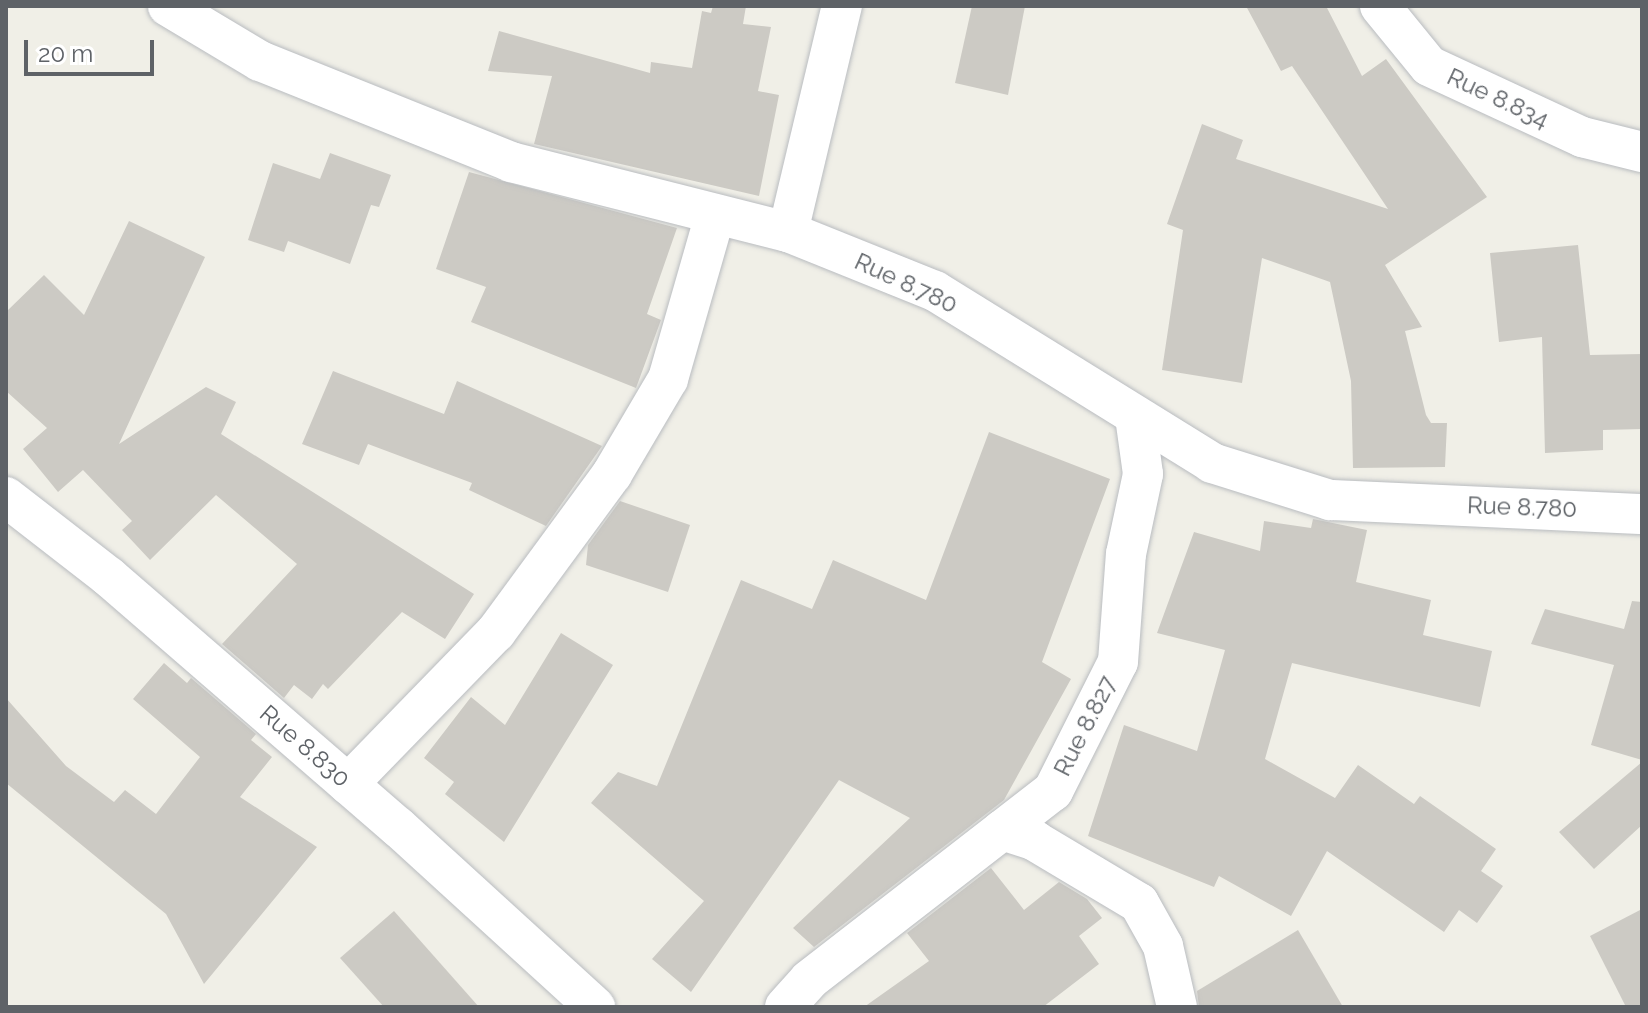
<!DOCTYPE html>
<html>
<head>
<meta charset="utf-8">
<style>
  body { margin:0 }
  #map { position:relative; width:1648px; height:1013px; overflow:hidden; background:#f0efe7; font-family:Raleway,sans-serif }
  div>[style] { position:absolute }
  .building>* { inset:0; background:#cccac4 }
  .roads { filter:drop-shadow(0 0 2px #b9bcc0) drop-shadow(0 0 2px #b9bcc0) }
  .minor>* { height:40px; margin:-20px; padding:0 20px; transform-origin:20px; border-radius:20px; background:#fff }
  span { translate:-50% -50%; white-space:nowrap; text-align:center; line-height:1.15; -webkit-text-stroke:6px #fff; paint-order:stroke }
  .street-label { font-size:24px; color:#5e6267 }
  .frame { position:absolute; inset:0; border:8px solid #5e6267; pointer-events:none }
  .scale { position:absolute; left:24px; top:40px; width:130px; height:36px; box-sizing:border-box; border:4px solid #5e6267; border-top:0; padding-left:10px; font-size:24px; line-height:28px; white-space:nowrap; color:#5e6267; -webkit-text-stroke:6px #fff; paint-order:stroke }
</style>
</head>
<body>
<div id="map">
  <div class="building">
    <i style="clip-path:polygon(713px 6px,746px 6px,743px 24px,771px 27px,758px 91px,779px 95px,759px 196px,534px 144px,552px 76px,488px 71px,499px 31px,650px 73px,651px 62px,692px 68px,702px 11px,711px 13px)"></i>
    <i style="clip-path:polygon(972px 6px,1025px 6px,1008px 95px,955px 83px)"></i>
    <i style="clip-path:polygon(1246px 6px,1326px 6px,1362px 76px,1386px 59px,1487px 197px,1385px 265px,1422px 327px,1405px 331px,1426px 415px,1431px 423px,1447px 423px,1445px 467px,1353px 468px,1351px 381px,1330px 282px,1262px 258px,1242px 383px,1162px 370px,1183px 230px,1167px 224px,1202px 124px,1243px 140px,1236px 159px,1388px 209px,1292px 66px,1281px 71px)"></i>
    <i style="clip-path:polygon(330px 153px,391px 175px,379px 207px,371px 205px,350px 264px,288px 241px,284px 252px,248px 240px,273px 163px,320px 179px)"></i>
    <i style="clip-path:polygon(469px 172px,677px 228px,647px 314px,661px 320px,636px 388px,471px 322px,486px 287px,436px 269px)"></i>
    <i style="clip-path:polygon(129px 221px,205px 257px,119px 444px,206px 387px,236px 402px,221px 434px,474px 594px,445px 639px,402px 612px,328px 689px,323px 684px,312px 699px,294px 685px,284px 698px,222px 644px,297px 564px,216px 495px,150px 560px,122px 530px,132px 521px,83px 470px,58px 492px,23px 449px,47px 428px,6px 391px,6px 312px,44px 275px,84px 315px)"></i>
    <i style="clip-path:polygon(1578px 245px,1590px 355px,1642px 354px,1642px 429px,1603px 430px,1603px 450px,1545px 453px,1542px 337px,1499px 342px,1490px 253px)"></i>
    <i style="clip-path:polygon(333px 371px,444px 414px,457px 381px,602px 446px,546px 526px,469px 490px,472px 483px,368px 444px,359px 465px,302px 444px)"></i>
    <i style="clip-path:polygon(989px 432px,1110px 479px,1042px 662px,1071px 679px,1004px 800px,814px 947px,793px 928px,910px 818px,839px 780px,691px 992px,652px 959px,704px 901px,591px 803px,618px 772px,657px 786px,741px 580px,812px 609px,833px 560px,926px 600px)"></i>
    <i style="clip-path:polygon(620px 501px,690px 525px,668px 592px,586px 565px,588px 545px)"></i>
    <i style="clip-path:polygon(1313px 519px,1367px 530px,1356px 582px,1431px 600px,1423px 635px,1492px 651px,1480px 707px,1292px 663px,1265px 759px,1335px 798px,1358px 765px,1414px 804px,1420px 796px,1496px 849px,1481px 871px,1503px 886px,1477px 923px,1459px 910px,1444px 932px,1327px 851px,1291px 916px,1219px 876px,1214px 887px,1088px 836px,1124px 725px,1197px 751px,1225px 650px,1157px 633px,1194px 532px,1260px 551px,1264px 521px,1311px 528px)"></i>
    <i style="clip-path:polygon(1632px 601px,1642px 602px,1642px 760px,1591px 745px,1614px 665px,1531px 644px,1545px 609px,1624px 629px)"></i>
    <i style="clip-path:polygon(561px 633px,613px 665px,504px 842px,445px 794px,454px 782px,424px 758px,471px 697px,505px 725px)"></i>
    <i style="clip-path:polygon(164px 663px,187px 683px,191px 678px,256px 734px,251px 740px,272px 757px,240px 797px,317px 847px,204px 984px,166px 914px,6px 783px,6px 698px,66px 766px,114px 802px,125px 790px,156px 814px,200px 757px,133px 699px)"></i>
    <i style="clip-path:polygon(1642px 762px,1642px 825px,1594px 869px,1559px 832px)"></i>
    <i style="clip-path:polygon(991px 868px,1024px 910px,1059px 882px,1087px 899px,1102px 918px,1079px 936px,1099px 964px,1043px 1007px,864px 1007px,929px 961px,907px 933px)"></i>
    <i style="clip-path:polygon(1642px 909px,1642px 1007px,1626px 1007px,1590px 936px)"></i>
    <i style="clip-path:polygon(394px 911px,479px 1007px,384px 1007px,340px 958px)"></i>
    <i style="clip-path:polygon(1298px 930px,1343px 1007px,1199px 1007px,1197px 991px)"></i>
  </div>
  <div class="roads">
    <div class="minor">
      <i style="left:168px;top:6px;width:107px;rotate:30.9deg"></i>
      <i style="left:260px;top:61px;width:271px;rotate:21.9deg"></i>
      <i style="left:511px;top:162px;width:286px;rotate:14.2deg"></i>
      <i style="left:788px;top:232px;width:158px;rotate:21.9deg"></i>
      <i style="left:935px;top:291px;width:326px;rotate:31.8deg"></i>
      <i style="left:1212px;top:463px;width:124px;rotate:17.4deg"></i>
      <i style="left:1330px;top:500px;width:312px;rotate:2.6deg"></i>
      <i style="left:1380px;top:6px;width:77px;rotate:50.8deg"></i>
      <i style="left:1429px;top:66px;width:169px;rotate:24.9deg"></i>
      <i style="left:1582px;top:137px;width:62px;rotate:14deg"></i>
      <i style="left:788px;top:232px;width:232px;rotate:-76.6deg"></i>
      <i style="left:6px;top:497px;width:130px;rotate:37.8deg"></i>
      <i style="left:109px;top:577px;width:382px;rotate:40.9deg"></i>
      <i style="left:398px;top:827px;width:267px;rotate:42.4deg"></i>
      <i style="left:348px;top:784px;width:212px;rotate:-45.8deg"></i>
      <i style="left:496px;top:632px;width:196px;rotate:-53.7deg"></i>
      <i style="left:612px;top:474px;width:110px;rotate:-59.5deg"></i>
      <i style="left:668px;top:379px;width:171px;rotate:-74deg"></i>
      <i style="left:1002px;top:830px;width:35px;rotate:18deg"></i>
      <i style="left:1035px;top:841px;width:121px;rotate:30.8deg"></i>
      <i style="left:1139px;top:903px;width:49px;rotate:60.8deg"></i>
      <i style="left:1163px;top:946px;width:63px;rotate:77.1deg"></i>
      <i style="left:785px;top:1007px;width:36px;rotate:-48deg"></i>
      <i style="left:809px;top:980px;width:309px;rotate:-37.8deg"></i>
      <i style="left:1053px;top:791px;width:144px;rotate:-63.3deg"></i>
      <i style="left:1118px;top:662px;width:108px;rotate:-85.8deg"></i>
      <i style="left:1126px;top:554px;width:82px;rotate:-78deg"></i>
      <i style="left:1143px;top:474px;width:59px;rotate:-97.9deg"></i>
    </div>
  </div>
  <div class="street-label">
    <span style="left:1498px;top:98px;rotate:25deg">Rue 8.834</span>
    <span style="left:906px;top:283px;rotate:25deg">Rue 8.780</span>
    <span style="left:1522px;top:507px;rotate:2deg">Rue 8.780</span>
    <span style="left:1085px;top:726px;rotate:-63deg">Rue 8.827</span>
    <span style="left:305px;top:746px;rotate:41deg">Rue 8.830</span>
  </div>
  <div class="frame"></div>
  <div class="scale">20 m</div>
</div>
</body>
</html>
